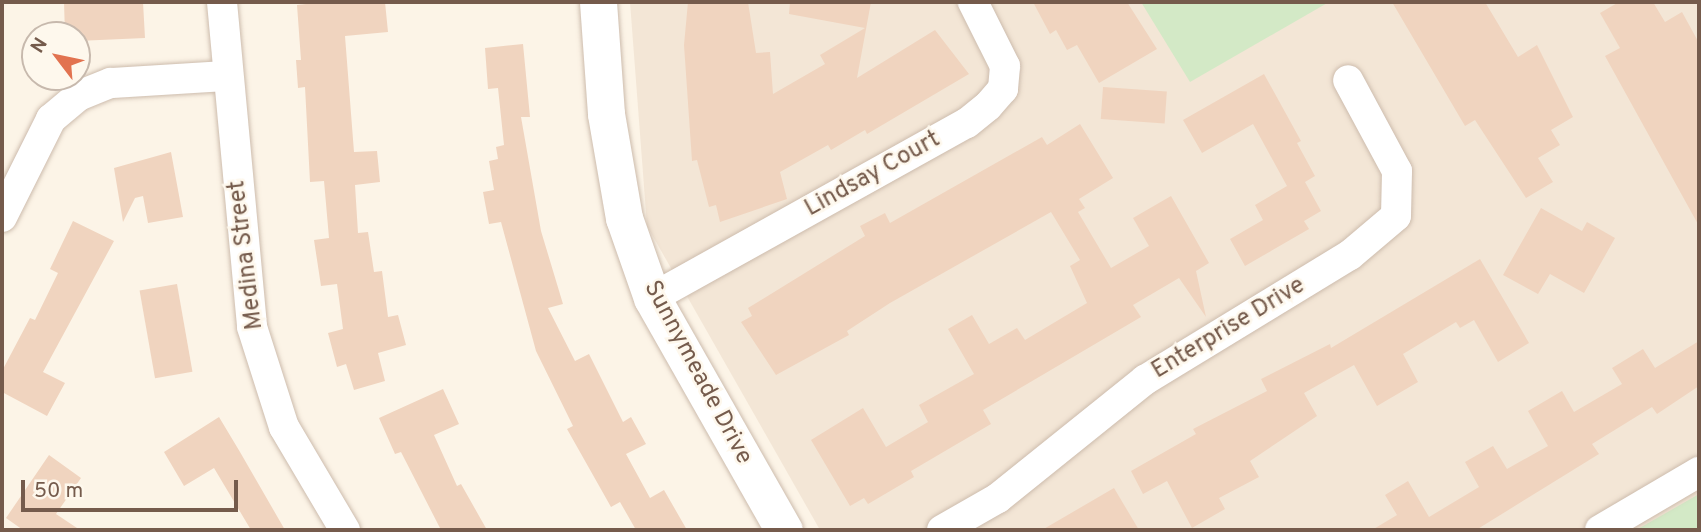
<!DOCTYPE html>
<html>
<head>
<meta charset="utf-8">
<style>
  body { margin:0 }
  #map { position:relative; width:1701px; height:532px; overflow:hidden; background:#fcf4e7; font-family:Overpass,sans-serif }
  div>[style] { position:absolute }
  .residential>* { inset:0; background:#f3e6d6 }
  .green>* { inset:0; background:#d3e9c6 }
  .building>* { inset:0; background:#f0d4bf; transform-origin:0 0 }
  .roads { filter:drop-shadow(0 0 2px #cdbcad) drop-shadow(0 0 2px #cdbcad) }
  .minor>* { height:30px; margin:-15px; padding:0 15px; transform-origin:15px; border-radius:15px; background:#fff }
  .tertiary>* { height:37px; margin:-18.5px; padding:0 18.5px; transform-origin:18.5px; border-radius:18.5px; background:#fff }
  span { translate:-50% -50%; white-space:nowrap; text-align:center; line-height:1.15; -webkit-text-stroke:5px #fef8ed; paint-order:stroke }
  .street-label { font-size:24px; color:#755b4c }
  .frame { position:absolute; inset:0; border:4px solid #755b4c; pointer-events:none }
  .north { position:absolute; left:21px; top:21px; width:70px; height:70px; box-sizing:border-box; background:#fef8ed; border:2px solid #c7b9ad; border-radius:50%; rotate:302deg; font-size:19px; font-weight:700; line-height:28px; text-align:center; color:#755b4c }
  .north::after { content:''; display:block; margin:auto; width:24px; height:32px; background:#e27350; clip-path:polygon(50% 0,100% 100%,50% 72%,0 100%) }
  .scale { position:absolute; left:21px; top:480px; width:217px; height:32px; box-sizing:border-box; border:4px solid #755b4c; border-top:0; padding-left:9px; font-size:21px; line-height:24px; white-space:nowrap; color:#755b4c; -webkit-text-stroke:5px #fef8ed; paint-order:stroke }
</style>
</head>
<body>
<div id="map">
  <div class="residential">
    <i style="clip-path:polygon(630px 2px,1699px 2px,1699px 530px,820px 530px,647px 226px)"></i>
  </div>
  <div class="green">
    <i style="clip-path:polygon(1141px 2px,1329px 2px,1190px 82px)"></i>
    <i style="clip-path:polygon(1699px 494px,1699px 530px,1636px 530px)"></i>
  </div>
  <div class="building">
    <i style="clip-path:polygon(64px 2px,143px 2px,145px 38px,77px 41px,77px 35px,65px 35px)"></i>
    <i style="clip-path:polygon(324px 2px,385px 2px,388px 32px,345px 36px,354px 152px,377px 151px,380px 182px,355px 185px,358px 233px,368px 232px,374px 272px,382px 271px,388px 317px,398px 315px,406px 345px,378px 353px,385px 381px,354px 390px,346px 364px,337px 367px,328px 333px,343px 329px,337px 284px,321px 286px,314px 240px,329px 238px,324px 181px,310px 182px,305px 87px,298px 88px,296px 60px,301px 60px,297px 5px)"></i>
    <i style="clip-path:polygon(688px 2px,748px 2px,756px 53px,770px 52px,773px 94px,825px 64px,820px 55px,865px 28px,789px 14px,790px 2px,871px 2px,857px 78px,935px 30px,969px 74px,867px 134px,865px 130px,831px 150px,828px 145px,780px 172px,787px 199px,720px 222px,716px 205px,709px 207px,697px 160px,692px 161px,684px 45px)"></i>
    <i style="clip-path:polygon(1033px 2px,1127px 2px,1157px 49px,1099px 83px,1077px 45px,1067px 50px,1056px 30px,1050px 34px)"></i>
    <i style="clip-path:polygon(1392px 2px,1485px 2px,1518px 57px,1537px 45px,1573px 117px,1551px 130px,1560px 145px,1538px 158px,1553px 182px,1526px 198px,1475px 120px,1465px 126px)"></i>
    <i style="clip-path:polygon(1619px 2px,1653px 2px,1665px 22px,1682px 12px,1699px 43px,1699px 226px,1605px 56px,1620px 48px,1600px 13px)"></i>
    <i style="clip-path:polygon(523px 44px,530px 117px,521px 117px,541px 231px,563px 304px,548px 308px,575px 361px,589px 354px,623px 422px,631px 417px,646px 444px,626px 454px,650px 498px,664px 490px,687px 530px,636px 530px,620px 502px,611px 507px,567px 429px,573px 426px,536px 351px,501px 222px,489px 224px,483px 192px,494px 190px,489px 161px,498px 159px,496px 147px,504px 145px,498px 88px,488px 89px,485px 48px)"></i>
    <i style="clip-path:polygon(1264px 74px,1301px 141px,1297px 143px,1315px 176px,1305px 182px,1321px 211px,1304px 221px,1309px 229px,1245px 266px,1230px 239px,1263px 220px,1255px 205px,1287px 186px,1253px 124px,1202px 153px,1183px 120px)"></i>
    <i style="left:1103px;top:87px;width:64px;height:32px;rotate:4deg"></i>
    <i style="clip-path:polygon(1080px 124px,1113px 178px,1079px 199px,1085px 208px,1078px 212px,1111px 268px,1149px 246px,1133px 218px,1171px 196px,1209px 263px,1196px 271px,1206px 317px,1179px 278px,1133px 305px,1141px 317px,983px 410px,991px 424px,911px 471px,914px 477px,868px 504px,864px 498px,850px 506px,811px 440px,863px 408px,886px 447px,928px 422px,919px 405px,974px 374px,948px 329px,972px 315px,989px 344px,1017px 328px,1025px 340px,1087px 303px,1070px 266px,1080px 260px,1051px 212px,890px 303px,847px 331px,849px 335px,776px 375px,741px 322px,752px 316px,748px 308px,865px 236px,860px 226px,885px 213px,890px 223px,1042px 137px,1047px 145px)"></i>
    <i style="clip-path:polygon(171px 152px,183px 217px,148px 223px,143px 196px,135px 198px,123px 222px,114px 168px)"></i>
    <i style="clip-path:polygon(1541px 208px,1582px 231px,1587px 222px,1615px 238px,1584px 293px,1550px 274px,1538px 294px,1503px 275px)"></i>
    <i style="clip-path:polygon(73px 221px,114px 241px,43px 372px,65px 383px,47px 416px,2px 392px,2px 371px,30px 318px,35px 320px,58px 273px,50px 269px)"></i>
    <i style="clip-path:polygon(1480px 259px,1529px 343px,1498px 362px,1474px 320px,1460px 328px,1456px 322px,1403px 354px,1418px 382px,1377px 406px,1354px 365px,1304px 393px,1317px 416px,1250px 461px,1259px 477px,1219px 498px,1225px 509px,1192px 528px,1167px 481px,1143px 494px,1131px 471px,1196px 434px,1193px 429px,1267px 391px,1261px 379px,1330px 344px,1331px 348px)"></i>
    <i style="left:177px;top:284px;width:89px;height:38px;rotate:80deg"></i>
    <i style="clip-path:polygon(1699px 341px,1699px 386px,1657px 414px,1652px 407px,1592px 444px,1599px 454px,1476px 530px,1372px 530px,1397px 515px,1385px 495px,1408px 481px,1429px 517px,1479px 487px,1465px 462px,1493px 446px,1507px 469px,1548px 446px,1528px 411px,1562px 391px,1574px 412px,1622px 384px,1612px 368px,1643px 349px,1655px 368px)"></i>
    <i style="clip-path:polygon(443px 389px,459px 424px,434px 435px,457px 486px,461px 484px,487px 530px,441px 530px,401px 452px,395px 454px,379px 418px)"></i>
    <i style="clip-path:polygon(219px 417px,240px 452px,285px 530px,251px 530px,214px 468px,184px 486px,164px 452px)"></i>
    <i style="clip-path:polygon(49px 455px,81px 478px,56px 514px,80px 530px,23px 530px,6px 518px)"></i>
    <i style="clip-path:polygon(1114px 488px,1139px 530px,1042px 530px)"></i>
  </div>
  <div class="roads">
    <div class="minor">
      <i style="left:222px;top:2px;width:326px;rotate:84.7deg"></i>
      <i style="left:252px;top:327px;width:105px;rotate:72.3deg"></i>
      <i style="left:284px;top:427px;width:120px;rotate:59.4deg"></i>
      <i style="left:2px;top:217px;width:110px;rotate:-63.4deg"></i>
      <i style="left:51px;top:119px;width:35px;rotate:-40deg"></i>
      <i style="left:78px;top:96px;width:35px;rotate:-22deg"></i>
      <i style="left:111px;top:83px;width:116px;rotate:-3.5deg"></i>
      <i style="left:652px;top:298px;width:360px;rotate:-29.1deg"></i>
      <i style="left:967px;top:123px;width:27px;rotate:-39deg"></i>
      <i style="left:988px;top:106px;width:23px;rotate:-49deg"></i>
      <i style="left:1003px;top:89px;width:23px;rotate:-85deg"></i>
      <i style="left:1005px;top:66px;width:72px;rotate:-116.6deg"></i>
      <i style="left:942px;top:530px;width:64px;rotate:-29.7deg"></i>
      <i style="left:998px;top:498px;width:189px;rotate:-38.8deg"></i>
      <i style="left:1145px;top:380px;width:240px;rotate:-31.4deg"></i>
      <i style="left:1350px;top:255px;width:60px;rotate:-40.3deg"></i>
      <i style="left:1396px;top:216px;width:45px;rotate:-88.7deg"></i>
      <i style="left:1397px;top:171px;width:103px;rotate:-118.3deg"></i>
      <i style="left:1600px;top:530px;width:115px;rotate:-30.4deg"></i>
    </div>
    <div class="tertiary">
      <i style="left:598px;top:2px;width:112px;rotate:85.9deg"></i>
      <i style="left:606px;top:114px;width:106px;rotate:80.2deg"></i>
      <i style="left:624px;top:218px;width:85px;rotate:70.7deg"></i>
      <i style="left:652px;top:298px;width:267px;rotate:60.4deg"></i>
    </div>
  </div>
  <div class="street-label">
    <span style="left:873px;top:175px;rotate:-29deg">Lindsay Court</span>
    <span style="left:247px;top:255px;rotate:-97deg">Medina Street</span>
    <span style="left:1229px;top:329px;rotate:-31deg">Enterprise Drive</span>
    <span style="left:697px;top:373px;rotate:62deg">Sunnymeade Drive</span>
  </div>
  <div class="frame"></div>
  <div class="north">N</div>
  <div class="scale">50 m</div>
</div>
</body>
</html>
